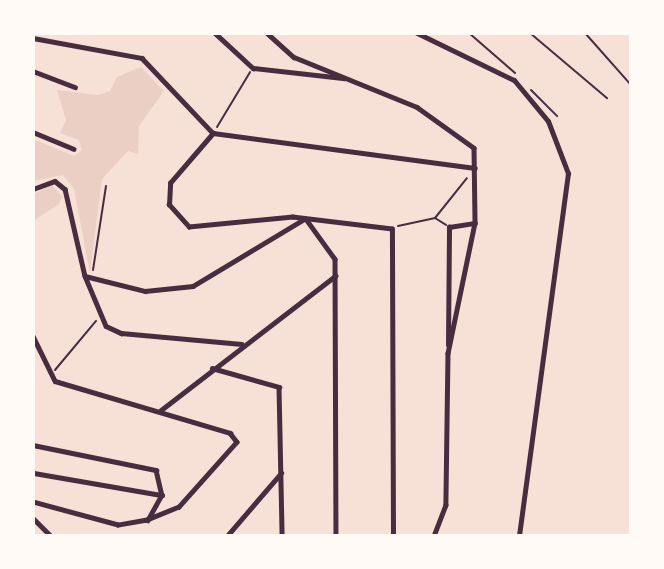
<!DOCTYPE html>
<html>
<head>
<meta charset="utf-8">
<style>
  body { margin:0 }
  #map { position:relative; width:664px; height:569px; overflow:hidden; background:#f7e1d7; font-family:Ubuntu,sans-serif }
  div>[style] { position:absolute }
  .green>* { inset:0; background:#ebcfc5 }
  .path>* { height:2px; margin:-1px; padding:0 1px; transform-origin:1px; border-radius:1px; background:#4a2c40 }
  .minor>* { height:4.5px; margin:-2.25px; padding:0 2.25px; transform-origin:2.25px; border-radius:2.25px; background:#4a2c40 }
  .tertiary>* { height:5px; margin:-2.5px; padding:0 2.5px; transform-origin:2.5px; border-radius:2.5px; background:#4a2c40 }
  span { translate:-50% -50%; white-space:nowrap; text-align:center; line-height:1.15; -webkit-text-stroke:7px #fffaf5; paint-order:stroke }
  .frame { position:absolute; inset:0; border:35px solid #fffaf5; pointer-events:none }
</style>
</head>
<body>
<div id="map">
  <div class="green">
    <i style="clip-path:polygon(141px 67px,164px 91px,139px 126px,138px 154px,128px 151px,102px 179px,90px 273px,74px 189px,63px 175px,33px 181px,33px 139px,74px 156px,82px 150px,79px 140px,60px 133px,66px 120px,57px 90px,98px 95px,110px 91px,117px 77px)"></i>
    <i style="clip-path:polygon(52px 185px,62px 197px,59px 204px,33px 221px,33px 194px)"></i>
  </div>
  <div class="path">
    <i style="left:469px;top:33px;width:61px;rotate:41deg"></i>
    <i style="left:530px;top:33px;width:101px;rotate:40.2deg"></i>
    <i style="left:585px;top:33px;width:69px;rotate:48.5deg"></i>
    <i style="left:531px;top:90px;width:37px;rotate:45deg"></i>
    <i style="left:217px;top:127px;width:64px;rotate:-59deg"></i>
    <i style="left:435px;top:218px;width:51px;rotate:-51.3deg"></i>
    <i style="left:398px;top:226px;width:38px;rotate:-12deg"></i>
    <i style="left:435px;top:218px;width:13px;rotate:32deg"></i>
    <i style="left:93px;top:270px;width:85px;rotate:-81.2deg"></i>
    <i style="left:55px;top:370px;width:64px;rotate:-50.1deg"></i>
  </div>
  <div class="minor">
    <i style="left:215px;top:33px;width:52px;rotate:42.6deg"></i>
    <i style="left:253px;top:68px;width:92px;rotate:6.3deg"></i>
    <i style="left:267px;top:33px;width:36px;rotate:42deg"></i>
    <i style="left:294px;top:57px;width:133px;rotate:22.1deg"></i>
    <i style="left:417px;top:107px;width:70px;rotate:35.7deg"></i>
    <i style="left:474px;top:148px;width:75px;rotate:89.2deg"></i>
    <i style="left:475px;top:223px;width:133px;rotate:101.7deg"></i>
    <i style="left:448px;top:353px;width:152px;rotate:90.8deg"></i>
    <i style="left:446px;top:505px;width:33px;rotate:111deg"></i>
    <i style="left:33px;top:38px;width:111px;rotate:10.4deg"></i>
    <i style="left:142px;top:58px;width:103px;rotate:46.6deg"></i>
    <i style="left:33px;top:71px;width:45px;rotate:20.9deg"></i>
    <i style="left:33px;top:132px;width:44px;rotate:22.5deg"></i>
    <i style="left:33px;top:189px;width:23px;rotate:-20deg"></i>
    <i style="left:55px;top:181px;width:13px;rotate:39deg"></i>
    <i style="left:65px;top:189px;width:89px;rotate:77.1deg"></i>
    <i style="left:85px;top:276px;width:54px;rotate:67.2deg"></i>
    <i style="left:106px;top:326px;width:17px;rotate:25deg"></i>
    <i style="left:121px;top:333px;width:121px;rotate:5.2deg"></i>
    <i style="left:306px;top:219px;width:49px;rotate:54.1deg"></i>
    <i style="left:335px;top:259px;width:277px;rotate:89.8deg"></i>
    <i style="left:85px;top:276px;width:62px;rotate:14deg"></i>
    <i style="left:145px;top:291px;width:48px;rotate:-5.9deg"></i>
    <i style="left:193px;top:286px;width:130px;rotate:-31.1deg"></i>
    <i style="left:33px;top:336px;width:50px;rotate:63.9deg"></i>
    <i style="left:55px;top:381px;width:183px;rotate:16.5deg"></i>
    <i style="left:230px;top:433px;width:11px;rotate:52deg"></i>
    <i style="left:237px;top:442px;width:87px;rotate:131.7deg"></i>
    <i style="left:179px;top:507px;width:35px;rotate:158deg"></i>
    <i style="left:147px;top:520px;width:29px;rotate:170deg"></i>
    <i style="left:118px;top:525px;width:88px;rotate:-164.9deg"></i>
    <i style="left:448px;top:345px;width:118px;rotate:-89.5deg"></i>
    <i style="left:449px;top:227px;width:26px;rotate:-9deg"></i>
    <i style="left:212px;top:368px;width:70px;rotate:15.8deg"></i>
    <i style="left:279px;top:387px;width:149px;rotate:88.8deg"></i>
    <i style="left:161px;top:410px;width:220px;rotate:-37.6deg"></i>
    <i style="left:33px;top:445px;width:126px;rotate:11.5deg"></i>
    <i style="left:156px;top:470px;width:26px;rotate:77deg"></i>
    <i style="left:162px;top:495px;width:29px;rotate:119deg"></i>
    <i style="left:34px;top:473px;width:130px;rotate:9.8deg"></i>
    <i style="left:33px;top:518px;width:25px;rotate:45deg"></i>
    <i style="left:227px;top:536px;width:83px;rotate:-49.4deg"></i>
    <i style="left:393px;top:536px;width:307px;rotate:-90.2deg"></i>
    <i style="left:392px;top:229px;width:100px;rotate:-173.1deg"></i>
    <i style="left:293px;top:217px;width:104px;rotate:174.5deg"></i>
    <i style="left:189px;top:227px;width:30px;rotate:-132deg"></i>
    <i style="left:169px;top:205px;width:22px;rotate:-87deg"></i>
    <i style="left:170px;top:183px;width:66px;rotate:-49.3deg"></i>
    <i style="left:213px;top:133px;width:264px;rotate:7.6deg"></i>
  </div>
  <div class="tertiary">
    <i style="left:417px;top:33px;width:108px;rotate:25.9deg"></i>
    <i style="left:514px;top:80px;width:53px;rotate:50.3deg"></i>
    <i style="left:548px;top:121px;width:56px;rotate:69deg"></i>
    <i style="left:568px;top:173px;width:366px;rotate:97.7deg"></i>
  </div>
  <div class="frame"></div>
</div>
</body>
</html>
